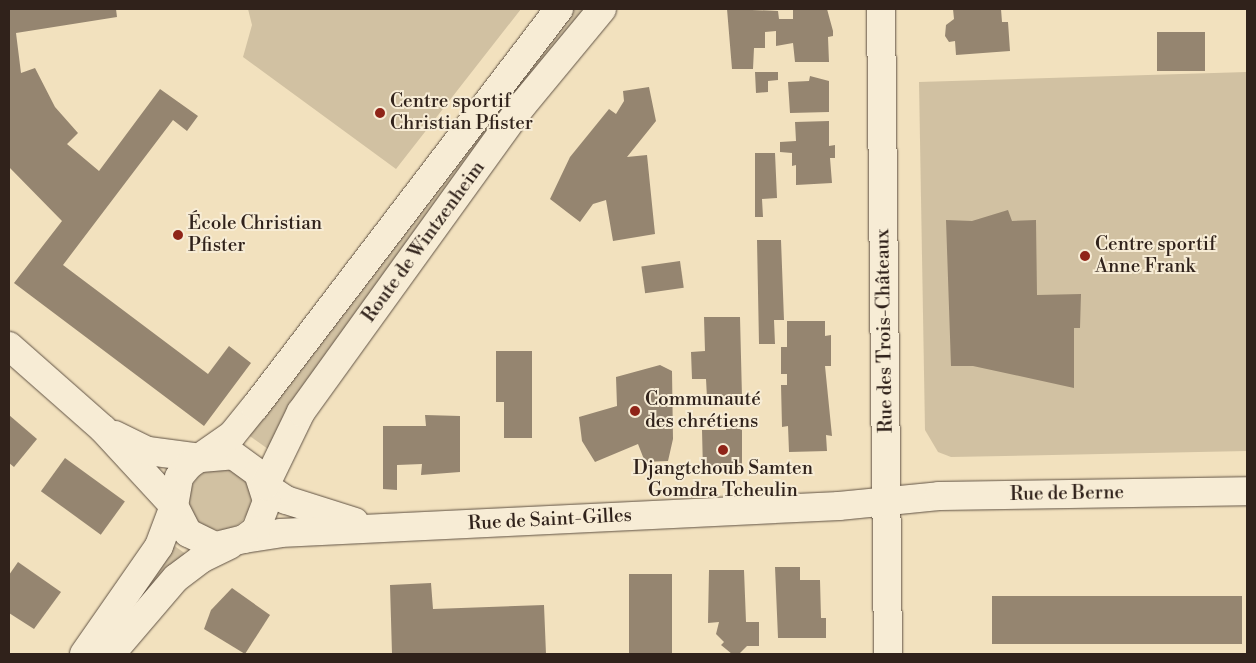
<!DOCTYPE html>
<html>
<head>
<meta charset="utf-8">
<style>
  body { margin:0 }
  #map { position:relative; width:1256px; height:663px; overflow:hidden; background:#f2e1be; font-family:"Libre Bodoni",serif }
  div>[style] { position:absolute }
  .green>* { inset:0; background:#d1c1a2 }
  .round { border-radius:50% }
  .building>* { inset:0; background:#958570; transform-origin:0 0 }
  .roads { filter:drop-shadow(0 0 1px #605244) drop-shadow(0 0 1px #605244) }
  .street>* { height:28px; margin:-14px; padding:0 14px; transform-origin:14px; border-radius:14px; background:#f7ecd5 }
  .secondary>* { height:28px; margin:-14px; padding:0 14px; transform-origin:14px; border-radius:14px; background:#f7ecd5 }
  .dots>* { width:14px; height:14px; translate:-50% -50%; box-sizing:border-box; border:2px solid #f7ecd5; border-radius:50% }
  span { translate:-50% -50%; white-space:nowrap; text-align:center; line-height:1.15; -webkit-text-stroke:4px #f7ecd5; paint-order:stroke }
  .poi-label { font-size:19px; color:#30221b }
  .left { translate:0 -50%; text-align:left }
  .street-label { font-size:19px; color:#30221b }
  .frame { position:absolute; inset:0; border:10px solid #30221b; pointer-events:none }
</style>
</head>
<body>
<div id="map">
  <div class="green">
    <i style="clip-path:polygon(248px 9px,521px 9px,396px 169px,243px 57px,252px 25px)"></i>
    <i style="clip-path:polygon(569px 9px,587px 9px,268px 449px,247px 434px)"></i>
    <i style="clip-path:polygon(1247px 72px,1247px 451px,951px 457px,938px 452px,925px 430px,919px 82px)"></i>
    <i class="round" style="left:189px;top:468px;width:62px;height:62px"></i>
    <i style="clip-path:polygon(169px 542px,190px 557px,140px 605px,125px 607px)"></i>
  </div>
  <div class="building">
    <i style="clip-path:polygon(9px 9px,116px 9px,117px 17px,16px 33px,21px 73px,35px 68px,55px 107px,78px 133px,67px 144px,99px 171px,160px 89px,198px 116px,187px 131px,173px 120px,63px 265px,208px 374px,229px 346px,251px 363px,204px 426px,14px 283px,62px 221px,9px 167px)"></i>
    <i style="clip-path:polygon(727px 9px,778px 11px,779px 19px,793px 19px,793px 9px,827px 9px,833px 31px,833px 36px,828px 37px,829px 62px,795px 62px,793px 43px,776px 46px,776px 31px,765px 32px,765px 48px,754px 48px,753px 69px,732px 69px)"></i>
    <i style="clip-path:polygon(953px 9px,1001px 9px,1002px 22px,1008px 22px,1010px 51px,956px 55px,955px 41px,949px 42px,945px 36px,946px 25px,954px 19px)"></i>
    <i style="left:1205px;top:32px;width:39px;height:48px;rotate:90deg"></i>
    <i style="clip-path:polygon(755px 72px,778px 72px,778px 80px,768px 81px,768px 92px,756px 93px)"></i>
    <i style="clip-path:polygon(810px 76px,829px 81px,829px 112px,790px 113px,788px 82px,809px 81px)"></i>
    <i style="clip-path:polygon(649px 87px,656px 121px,627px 157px,647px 155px,655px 234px,613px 241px,606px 200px,593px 204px,580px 222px,550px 199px,570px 157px,609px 109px,616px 114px,624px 101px,623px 91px)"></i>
    <i style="clip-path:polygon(829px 121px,829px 146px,835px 145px,835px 158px,830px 158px,832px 183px,796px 185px,796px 165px,792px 166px,792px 153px,780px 152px,780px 142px,796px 141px,795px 122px)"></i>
    <i style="clip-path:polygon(755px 153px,775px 153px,777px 198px,762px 199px,763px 217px,755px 217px)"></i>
    <i style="clip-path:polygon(1008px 210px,1012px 221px,1036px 220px,1037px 295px,1081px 294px,1080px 328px,1074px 328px,1074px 388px,973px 366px,951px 366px,946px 220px,972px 221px)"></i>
    <i style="clip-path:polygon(757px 240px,781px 240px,784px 320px,774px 320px,775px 344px,759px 344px)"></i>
    <i style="left:680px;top:261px;width:27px;height:39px;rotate:82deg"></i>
    <i style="clip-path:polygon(704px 317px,740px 317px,742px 397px,707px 398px,706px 379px,692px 379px,691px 352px,705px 351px)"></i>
    <i style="clip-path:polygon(787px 321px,825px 321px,825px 336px,831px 335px,831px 366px,825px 366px,832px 436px,826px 435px,827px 451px,789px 452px,788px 426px,782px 427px,781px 385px,787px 385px,787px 374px,781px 374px,781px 347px,787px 347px)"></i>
    <i style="clip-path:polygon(496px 351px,532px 351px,532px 438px,504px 438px,504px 402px,496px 402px)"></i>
    <i style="clip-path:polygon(660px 365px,672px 371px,673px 439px,668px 461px,645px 462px,638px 444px,595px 462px,582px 441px,579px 417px,617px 406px,616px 377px)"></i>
    <i style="clip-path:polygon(9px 415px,37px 439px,14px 467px,9px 463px)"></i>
    <i style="clip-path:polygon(425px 415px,460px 416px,460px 472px,421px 475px,422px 464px,397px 465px,397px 490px,383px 489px,383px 426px,426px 426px)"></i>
    <i style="clip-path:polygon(726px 424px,742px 430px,742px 470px,703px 471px,702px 430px,726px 430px)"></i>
    <i style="left:65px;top:458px;width:74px;height:41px;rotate:36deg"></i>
    <i style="clip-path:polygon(18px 562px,61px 592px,34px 629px,9px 613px,9px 575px)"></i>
    <i style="clip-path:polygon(775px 567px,800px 567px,800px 580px,820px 580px,821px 618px,826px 618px,826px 638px,778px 638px)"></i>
    <i style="clip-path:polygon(709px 570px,744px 570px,746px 622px,759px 622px,759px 646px,747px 646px,739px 654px,732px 654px,721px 645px,724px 642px,716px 634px,719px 622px,708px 623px)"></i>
    <i style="left:629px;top:574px;width:43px;height:80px"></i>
    <i style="clip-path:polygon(431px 583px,433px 609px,544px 605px,546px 654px,392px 654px,390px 585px)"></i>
    <i style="clip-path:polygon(232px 588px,270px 615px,245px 654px,204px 629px,211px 610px)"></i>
    <i style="left:992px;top:596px;width:250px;height:48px"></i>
  </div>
  <div class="roads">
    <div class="street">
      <i style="left:881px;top:9px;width:645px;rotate:89.38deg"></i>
      <i style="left:9px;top:346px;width:125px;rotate:41.4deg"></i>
      <i style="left:103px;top:429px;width:105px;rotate:47.3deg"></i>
      <i style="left:115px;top:435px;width:37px;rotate:26deg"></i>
      <i style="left:148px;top:451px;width:53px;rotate:7.5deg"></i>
      <i style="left:265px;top:486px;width:25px;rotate:34deg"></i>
      <i style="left:286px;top:500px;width:72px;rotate:17.7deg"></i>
      <i style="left:244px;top:539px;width:36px;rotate:-9deg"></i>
      <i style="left:280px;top:533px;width:560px;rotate:-2.77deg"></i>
      <i style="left:839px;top:506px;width:100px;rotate:-5.7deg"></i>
      <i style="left:939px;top:496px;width:308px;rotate:-0.9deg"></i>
    </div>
    <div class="secondary">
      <i style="left:201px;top:458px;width:32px;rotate:-5deg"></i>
      <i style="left:233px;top:455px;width:31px;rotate:36deg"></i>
      <i style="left:258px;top:473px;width:29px;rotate:72deg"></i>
      <i style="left:267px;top:501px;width:31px;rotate:111deg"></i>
      <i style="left:256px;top:530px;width:15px;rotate:143deg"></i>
      <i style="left:244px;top:539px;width:30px;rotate:166deg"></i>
      <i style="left:215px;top:546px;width:30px;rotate:-154deg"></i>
      <i style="left:188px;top:533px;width:30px;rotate:-117deg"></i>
      <i style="left:174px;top:506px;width:29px;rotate:-80deg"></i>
      <i style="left:179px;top:477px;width:16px;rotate:-50deg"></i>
      <i style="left:189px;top:465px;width:52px;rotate:-34.9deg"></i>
      <i style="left:232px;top:435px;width:36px;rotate:-51deg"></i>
      <i style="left:255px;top:407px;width:501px;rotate:-52.63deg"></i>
      <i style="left:265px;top:486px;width:82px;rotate:-64.1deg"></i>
      <i style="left:301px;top:412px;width:376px;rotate:-54.2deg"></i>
      <i style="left:521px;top:107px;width:127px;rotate:-50.4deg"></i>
      <i style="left:84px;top:654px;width:131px;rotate:-55.2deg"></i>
      <i style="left:159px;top:546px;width:43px;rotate:-69.4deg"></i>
      <i style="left:111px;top:654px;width:100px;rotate:-49.5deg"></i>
      <i style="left:176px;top:578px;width:31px;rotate:-37deg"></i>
      <i style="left:201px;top:559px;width:32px;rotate:-26deg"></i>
    </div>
  </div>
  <div class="dots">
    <i style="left:380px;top:113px;background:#8f2418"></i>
    <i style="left:178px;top:235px;background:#8f2418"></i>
    <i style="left:1085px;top:256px;background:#8f2418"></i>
    <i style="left:635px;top:411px;background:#8f2418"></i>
    <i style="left:723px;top:450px;background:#8f2418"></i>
  </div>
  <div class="poi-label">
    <span class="left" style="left:390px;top:113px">Centre sportif<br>Christian Pfister</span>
    <span class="left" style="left:188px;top:235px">École Christian<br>Pfister</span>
    <span class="left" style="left:1095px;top:256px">Centre sportif<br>Anne Frank</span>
    <span class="left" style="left:645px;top:411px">Communauté<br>des chrétiens</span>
    <span style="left:723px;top:480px">Djangtchoub Samten<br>Gomdra Tcheulin</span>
  </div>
  <div class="street-label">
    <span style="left:424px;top:242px;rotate:-54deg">Route de Wintzenheim</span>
    <span style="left:885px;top:331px;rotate:-91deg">Rue des Trois-Châteaux</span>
    <span style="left:1067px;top:494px;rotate:-1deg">Rue de Berne</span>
    <span style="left:550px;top:520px;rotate:-3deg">Rue de Saint-Gilles</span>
  </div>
  <div class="frame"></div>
</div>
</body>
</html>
